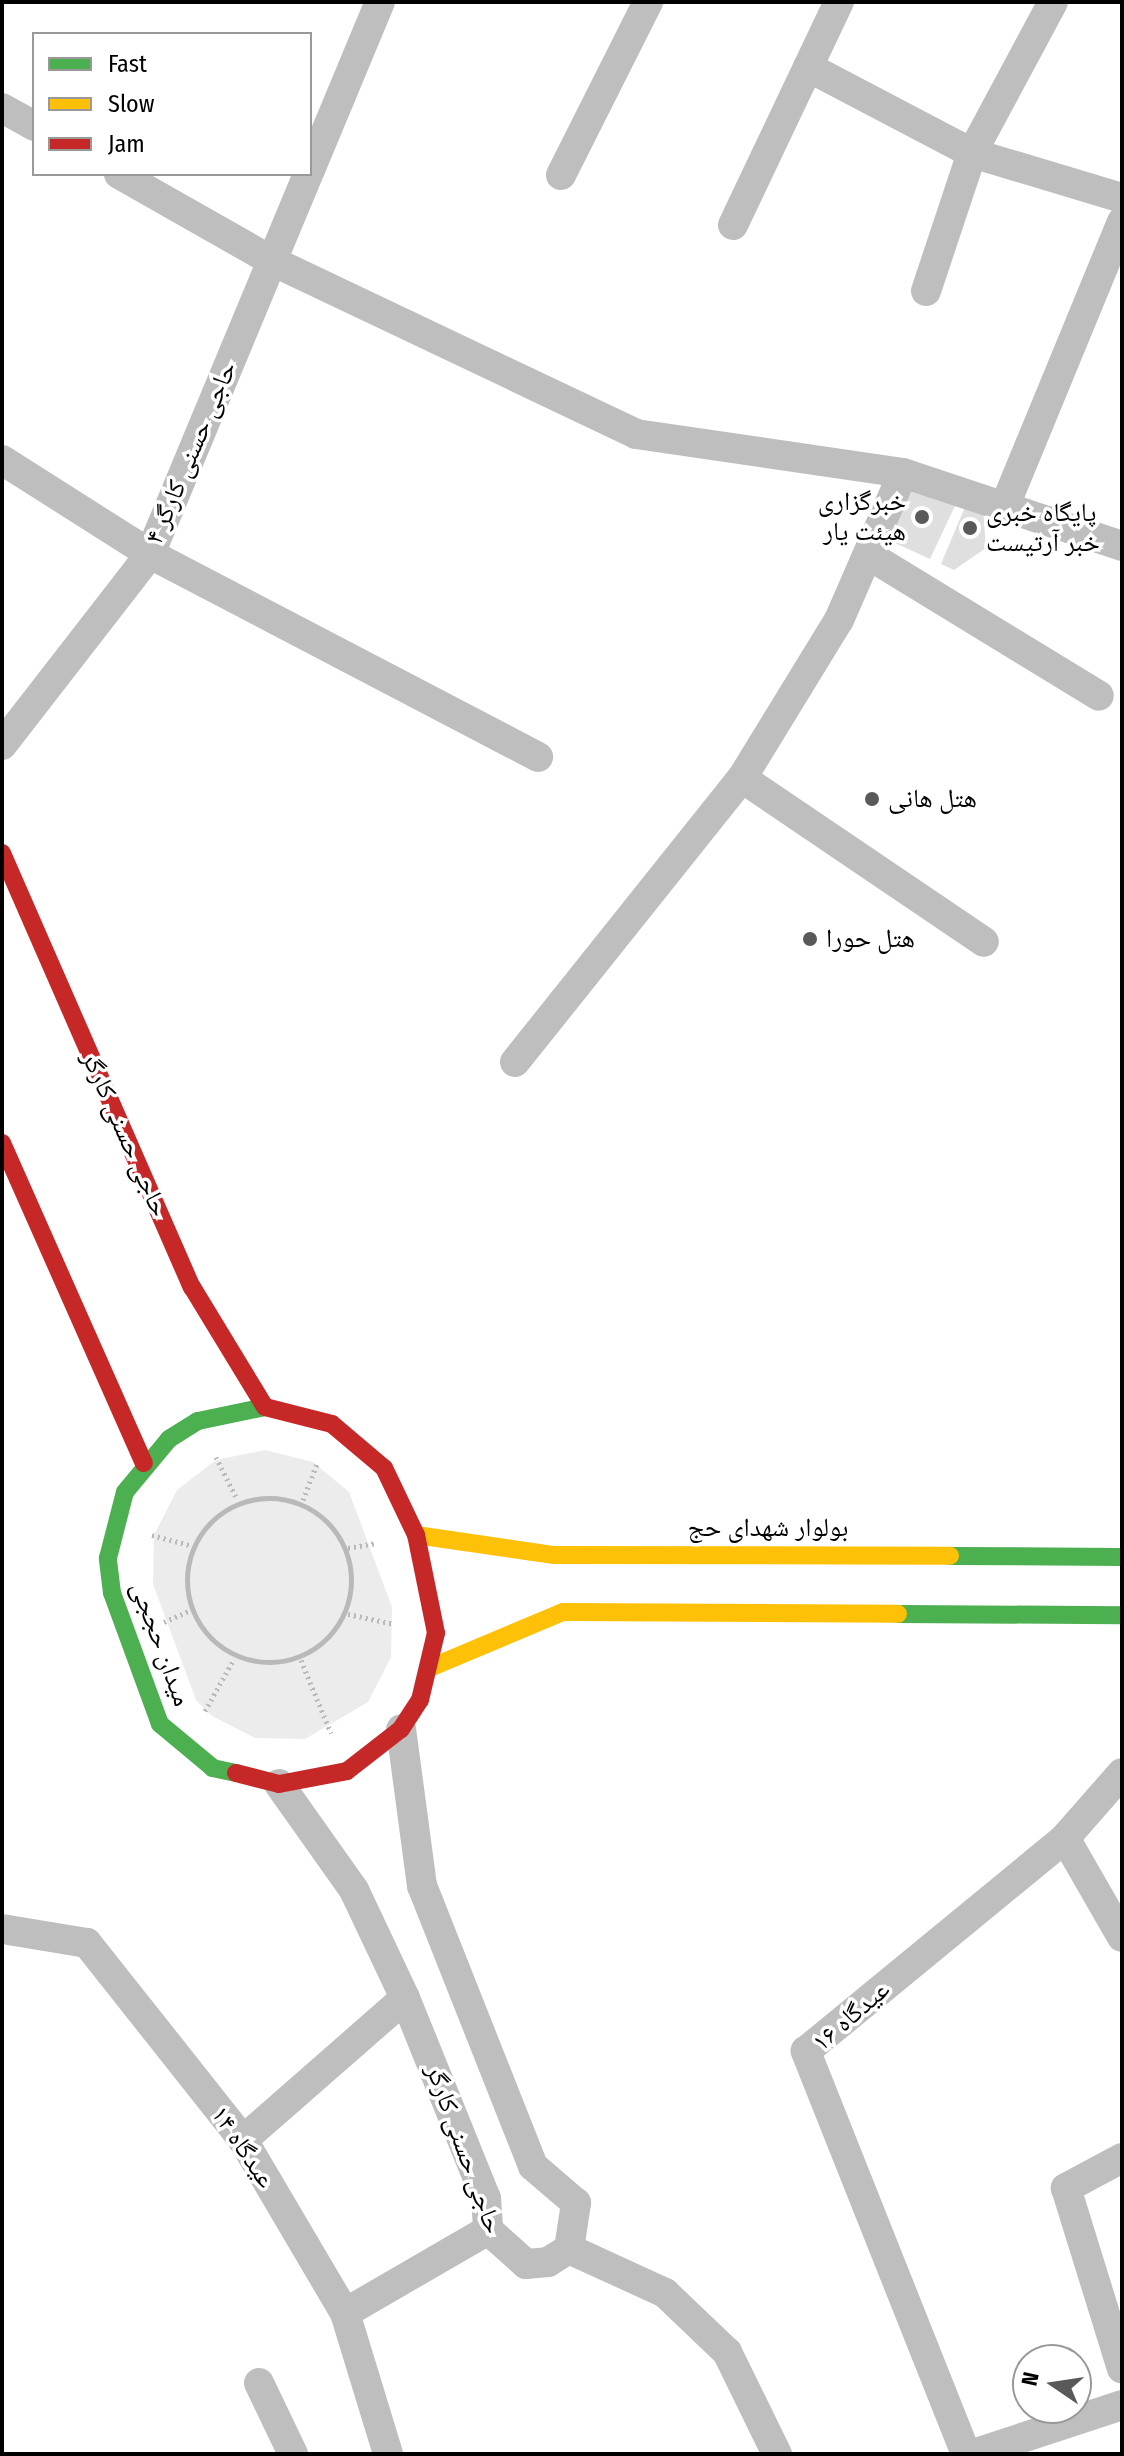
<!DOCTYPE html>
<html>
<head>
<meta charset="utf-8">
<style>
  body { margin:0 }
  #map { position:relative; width:1124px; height:2456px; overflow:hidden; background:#fff; font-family:"Fira Sans Condensed","Noto Naskh Arabic",sans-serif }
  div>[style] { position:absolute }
  .green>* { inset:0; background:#ececec }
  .building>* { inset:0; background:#dfdfdf }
  .path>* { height:5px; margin-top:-2.5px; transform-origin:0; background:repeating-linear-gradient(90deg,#b9b9b9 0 2px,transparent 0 6px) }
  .path>.ring { margin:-2.5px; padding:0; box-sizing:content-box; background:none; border:5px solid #b9b9b9; border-radius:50% }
  .street>* { height:30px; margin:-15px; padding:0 15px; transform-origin:15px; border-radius:15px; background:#bebebe }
  .fast>* { height:18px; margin:-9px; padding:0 9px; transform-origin:9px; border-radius:9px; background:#4caf50 }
  .slow>* { height:18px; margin:-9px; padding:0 9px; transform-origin:9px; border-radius:9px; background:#ffc107 }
  .jam>* { height:18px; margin:-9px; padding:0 9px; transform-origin:9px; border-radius:9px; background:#c62828 }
  .dots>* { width:22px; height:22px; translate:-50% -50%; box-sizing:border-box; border:4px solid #fff; border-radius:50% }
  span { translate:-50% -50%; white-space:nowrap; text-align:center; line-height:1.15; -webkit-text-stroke:7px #fff; paint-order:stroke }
  .street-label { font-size:26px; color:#000 }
  .poi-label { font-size:26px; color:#000 }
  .right { translate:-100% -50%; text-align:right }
  .left { translate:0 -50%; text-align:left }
  .frame { position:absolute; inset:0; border:4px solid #000; pointer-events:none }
  .legend { position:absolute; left:32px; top:32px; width:280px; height:144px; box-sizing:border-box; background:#fff; border:2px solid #999; margin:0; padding:10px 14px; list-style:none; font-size:24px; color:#000 }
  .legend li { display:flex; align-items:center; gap:16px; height:40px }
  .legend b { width:40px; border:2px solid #999 }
  .north { position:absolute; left:1012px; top:2344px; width:80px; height:80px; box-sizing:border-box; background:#fff; border:2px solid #999; border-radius:50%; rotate:283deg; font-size:22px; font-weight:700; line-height:32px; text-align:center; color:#000 }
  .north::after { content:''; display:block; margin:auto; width:28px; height:36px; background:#595959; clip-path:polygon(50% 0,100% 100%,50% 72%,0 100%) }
</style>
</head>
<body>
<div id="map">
  <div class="green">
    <i style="clip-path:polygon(265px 1450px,313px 1462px,349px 1492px,392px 1607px,391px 1657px,368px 1702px,305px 1739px,255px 1738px,212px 1716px,196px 1700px,153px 1584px,154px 1535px,177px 1490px,216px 1460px)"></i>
  </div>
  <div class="building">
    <i style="clip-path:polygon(910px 478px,960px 495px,930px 559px,886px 539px)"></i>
    <i style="clip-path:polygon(967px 502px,983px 507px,986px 548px,954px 570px,941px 564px)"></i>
  </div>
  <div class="path">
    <i style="left:216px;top:1457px;width:47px;rotate:63.4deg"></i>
    <i class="ring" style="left:187px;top:1498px;width:159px;height:159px"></i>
    <i style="left:303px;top:1500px;width:39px;rotate:-69deg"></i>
    <i style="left:152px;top:1535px;width:39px;rotate:15deg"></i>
    <i style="left:348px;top:1548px;width:27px;rotate:-10deg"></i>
    <i style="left:348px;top:1614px;width:47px;rotate:12.3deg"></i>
    <i style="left:164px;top:1622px;width:27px;rotate:-24deg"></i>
    <i style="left:301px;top:1660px;width:79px;rotate:67.7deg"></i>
    <i style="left:205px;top:1711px;width:60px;rotate:-60.9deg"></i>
  </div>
  <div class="street">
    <i style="left:808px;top:67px;width:185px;rotate:27.7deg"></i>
    <i style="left:972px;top:153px;width:157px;rotate:16.7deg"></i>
    <i style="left:2px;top:108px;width:37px;rotate:29deg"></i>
    <i style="left:310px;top:170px;width:182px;rotate:-67.4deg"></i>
    <i style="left:119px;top:174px;width:176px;rotate:29.6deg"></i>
    <i style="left:272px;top:261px;width:403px;rotate:25.4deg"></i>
    <i style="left:636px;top:434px;width:270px;rotate:8.3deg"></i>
    <i style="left:903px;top:473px;width:231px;rotate:18.4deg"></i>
    <i style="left:561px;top:175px;width:194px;rotate:-63.3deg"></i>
    <i style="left:733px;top:225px;width:247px;rotate:-64.6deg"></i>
    <i style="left:926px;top:291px;width:145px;rotate:-71.6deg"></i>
    <i style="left:972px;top:153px;width:171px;rotate:-61.8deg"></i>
    <i style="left:2px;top:460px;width:175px;rotate:32.4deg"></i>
    <i style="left:150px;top:554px;width:438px;rotate:27.6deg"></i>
    <i style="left:1006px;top:503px;width:304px;rotate:-67.6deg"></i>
    <i style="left:870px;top:556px;width:268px;rotate:31.4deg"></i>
    <i style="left:2px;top:745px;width:242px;rotate:-52.2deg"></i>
    <i style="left:150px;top:554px;width:412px;rotate:-67.4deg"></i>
    <i style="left:742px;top:778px;width:292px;rotate:34.1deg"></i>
    <i style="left:515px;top:1062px;width:364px;rotate:-51.4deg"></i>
    <i style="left:742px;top:778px;width:185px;rotate:-58.5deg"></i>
    <i style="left:839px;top:620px;width:160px;rotate:-66.5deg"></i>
    <i style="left:279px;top:1784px;width:130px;rotate:54.7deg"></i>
    <i style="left:354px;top:1890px;width:119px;rotate:64.7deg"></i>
    <i style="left:405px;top:1998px;width:216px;rotate:68deg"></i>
    <i style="left:486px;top:2198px;width:32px;rotate:86deg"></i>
    <i style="left:488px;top:2230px;width:51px;rotate:41.8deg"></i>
    <i style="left:526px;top:2264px;width:22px;rotate:-5deg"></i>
    <i style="left:548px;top:2262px;width:25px;rotate:-32deg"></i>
    <i style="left:569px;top:2249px;width:47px;rotate:-81.3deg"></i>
    <i style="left:576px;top:2203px;width:57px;rotate:-139.3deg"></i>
    <i style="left:533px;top:2166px;width:301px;rotate:-111.6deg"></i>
    <i style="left:422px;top:1886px;width:158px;rotate:-97.6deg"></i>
    <i style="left:1065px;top:1838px;width:114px;rotate:60.1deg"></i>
    <i style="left:2px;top:1929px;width:86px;rotate:9.4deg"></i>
    <i style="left:87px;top:1943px;width:251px;rotate:51.6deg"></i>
    <i style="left:243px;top:2140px;width:201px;rotate:59.5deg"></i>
    <i style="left:345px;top:2313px;width:147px;rotate:73deg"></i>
    <i style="left:243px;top:2140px;width:215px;rotate:-41.2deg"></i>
    <i style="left:1122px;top:2158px;width:64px;rotate:151.8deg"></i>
    <i style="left:1066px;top:2188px;width:189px;rotate:72.8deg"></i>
    <i style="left:569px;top:2249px;width:106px;rotate:24.6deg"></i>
    <i style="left:665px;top:2293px;width:86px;rotate:43.6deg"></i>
    <i style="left:727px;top:2352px;width:114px;rotate:63.9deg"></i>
    <i style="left:345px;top:2313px;width:165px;rotate:-30.1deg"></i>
    <i style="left:259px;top:2383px;width:79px;rotate:64.4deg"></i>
    <i style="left:966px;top:2454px;width:434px;rotate:-111.7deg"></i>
    <i style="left:806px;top:2051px;width:335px;rotate:-39.4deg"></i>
    <i style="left:1065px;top:1838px;width:86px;rotate:-48.8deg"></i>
    <i style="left:973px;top:2454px;width:157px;rotate:-18.2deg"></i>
  </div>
  <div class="fast">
    <i style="left:950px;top:1556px;width:172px;rotate:0.3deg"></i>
    <i style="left:898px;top:1614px;width:224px;rotate:0.3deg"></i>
    <i style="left:236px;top:1773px;width:24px;rotate:-168deg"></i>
    <i style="left:213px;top:1768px;width:69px;rotate:-140.3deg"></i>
    <i style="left:160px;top:1724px;width:140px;rotate:-110.1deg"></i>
    <i style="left:112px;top:1593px;width:35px;rotate:-97deg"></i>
    <i style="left:108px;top:1558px;width:68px;rotate:-75.6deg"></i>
    <i style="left:125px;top:1492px;width:69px;rotate:-50.3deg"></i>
    <i style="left:169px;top:1439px;width:34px;rotate:-32deg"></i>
    <i style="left:198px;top:1421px;width:68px;rotate:-11.8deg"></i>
  </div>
  <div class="slow">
    <i style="left:416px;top:1535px;width:138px;rotate:8.3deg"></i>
    <i style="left:553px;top:1555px;width:397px;rotate:0.1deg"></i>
    <i style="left:432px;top:1667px;width:142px;rotate:-22.8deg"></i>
    <i style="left:563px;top:1612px;width:335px;rotate:0.3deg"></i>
  </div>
  <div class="jam">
    <i style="left:2px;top:853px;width:474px;rotate:66.4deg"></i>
    <i style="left:192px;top:1287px;width:140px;rotate:58.7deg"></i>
    <i style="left:2px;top:1143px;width:350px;rotate:66.1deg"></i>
    <i style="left:236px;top:1773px;width:44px;rotate:14.3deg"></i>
    <i style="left:279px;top:1784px;width:69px;rotate:-10.8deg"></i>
    <i style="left:347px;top:1771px;width:68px;rotate:-37.9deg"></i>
    <i style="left:401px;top:1729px;width:35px;rotate:-57deg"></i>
    <i style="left:420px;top:1700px;width:69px;rotate:-76.6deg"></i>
    <i style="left:436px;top:1633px;width:100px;rotate:-101.5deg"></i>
    <i style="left:416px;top:1535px;width:74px;rotate:-115.5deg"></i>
    <i style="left:384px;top:1468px;width:68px;rotate:-139.8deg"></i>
    <i style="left:332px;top:1424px;width:69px;rotate:-165.8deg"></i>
  </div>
  <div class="dots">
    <i style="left:922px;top:517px;background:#595959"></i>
    <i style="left:970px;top:528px;background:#595959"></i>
    <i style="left:872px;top:799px;background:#595959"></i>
    <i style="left:810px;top:939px;background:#595959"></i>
  </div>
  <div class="street-label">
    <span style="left:191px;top:453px;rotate:-67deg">حاجی حسنی کارگر ۴</span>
    <span style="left:125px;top:1134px;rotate:66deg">حاجی حسنی کارگر</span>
    <span style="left:768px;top:1528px">بولوار شهدای حج</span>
    <span style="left:161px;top:1644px;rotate:70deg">میدان حججی</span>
    <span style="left:851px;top:2016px;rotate:-41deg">عیدگاه ۱۶</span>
    <span style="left:243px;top:2147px;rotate:56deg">عیدگاه ۱۴</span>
    <span style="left:464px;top:2149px;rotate:70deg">حاجی حسنی کارگر</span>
  </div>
  <div class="poi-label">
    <span class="right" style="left:906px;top:517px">خبرگزاری<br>هیئت یار</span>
    <span class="left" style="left:986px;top:528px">پایگاه خبری<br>خبر آرتیست</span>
    <span class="left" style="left:888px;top:799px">هتل هانی</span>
    <span class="left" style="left:826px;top:939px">هتل حورا</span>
  </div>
  <div class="frame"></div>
  <ul class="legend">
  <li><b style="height:10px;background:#4caf50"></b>Fast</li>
  <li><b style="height:10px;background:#ffc107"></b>Slow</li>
  <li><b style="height:10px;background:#c62828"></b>Jam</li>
  </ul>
  <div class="north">N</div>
</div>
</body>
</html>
